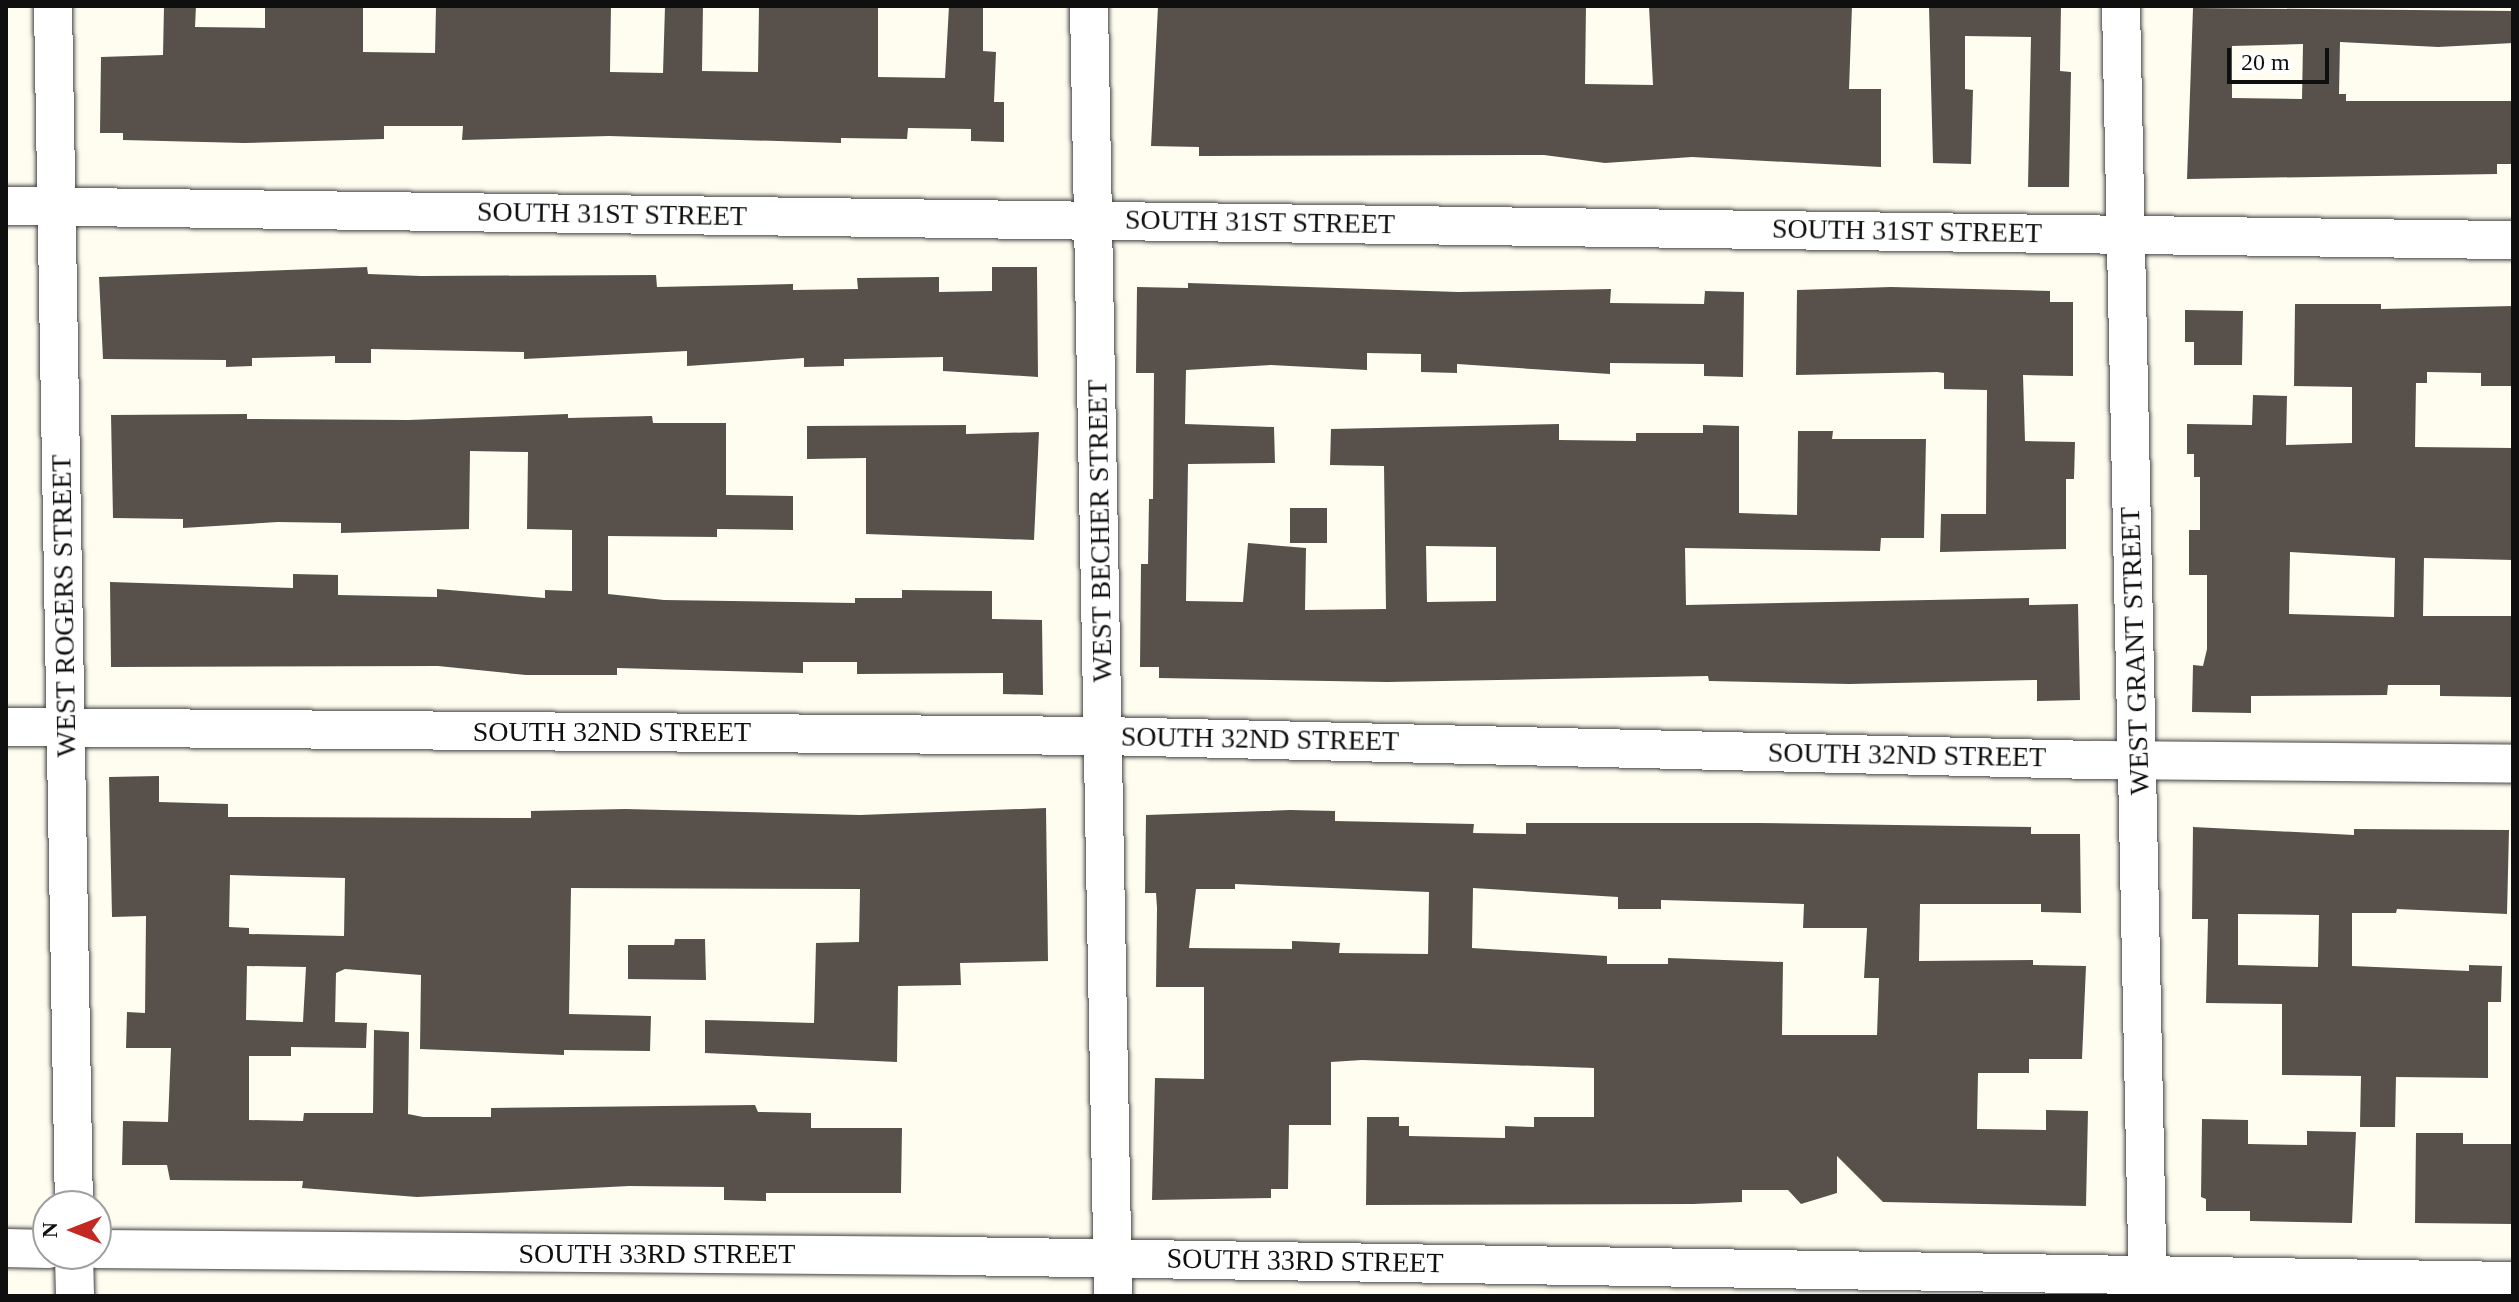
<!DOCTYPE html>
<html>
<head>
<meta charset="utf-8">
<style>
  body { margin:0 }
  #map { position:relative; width:2519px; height:1302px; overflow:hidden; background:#fffdf0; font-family:Georgia,serif }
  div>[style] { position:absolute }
  .building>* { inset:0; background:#58514b; transform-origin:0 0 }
  .roads { filter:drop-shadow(0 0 2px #424242) drop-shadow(0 0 2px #424242) }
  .street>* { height:38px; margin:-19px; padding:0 19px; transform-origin:19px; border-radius:19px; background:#fff }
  span { translate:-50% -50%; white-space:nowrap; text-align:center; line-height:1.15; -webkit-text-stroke:8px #fff; paint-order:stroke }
  .street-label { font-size:28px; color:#0f0f0f }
  .frame { position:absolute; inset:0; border:8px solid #0f0f0f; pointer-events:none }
  .north { position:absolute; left:32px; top:1190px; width:80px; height:80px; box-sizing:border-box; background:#fff; border:2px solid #9f9f9f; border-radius:50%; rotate:270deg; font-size:22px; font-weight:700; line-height:32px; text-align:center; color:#0f0f0f }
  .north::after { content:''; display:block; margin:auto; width:28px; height:36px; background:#c32823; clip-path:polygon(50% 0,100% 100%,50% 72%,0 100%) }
  .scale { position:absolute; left:2227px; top:48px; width:102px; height:36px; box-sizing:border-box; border:4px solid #0f0f0f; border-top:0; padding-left:10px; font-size:24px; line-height:28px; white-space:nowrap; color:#0f0f0f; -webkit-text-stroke:6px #fff; paint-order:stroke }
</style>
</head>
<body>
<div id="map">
  <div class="building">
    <i style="clip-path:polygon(164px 6px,196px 6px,195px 27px,265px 28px,265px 6px,363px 6px,363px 52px,435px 53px,436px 6px,611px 6px,610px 72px,663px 73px,665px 6px,703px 6px,702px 71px,758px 72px,759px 6px,878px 6px,878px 77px,945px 78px,949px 6px,983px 6px,983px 51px,996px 52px,994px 102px,1004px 102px,1004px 142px,971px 141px,971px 129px,908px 128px,907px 139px,841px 138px,841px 143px,609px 136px,462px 140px,463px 126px,384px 126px,384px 139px,244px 143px,123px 140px,123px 133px,100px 133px,101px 57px,163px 55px)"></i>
    <i style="clip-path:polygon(1158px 6px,1586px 6px,1585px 84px,1653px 85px,1649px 6px,1852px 6px,1849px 89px,1881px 89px,1881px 167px,1692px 157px,1605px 163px,1544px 155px,1199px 156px,1199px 147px,1151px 146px)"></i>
    <i style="clip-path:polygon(2061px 6px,2060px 71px,2071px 72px,2069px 187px,2028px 187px,2031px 37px,1965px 36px,1965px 89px,1973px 90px,1971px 164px,1933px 163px,1929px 7px)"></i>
    <i style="clip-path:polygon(evenodd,2193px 8px,2513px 11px,2513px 43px,2438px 47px,2340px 42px,2339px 94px,2346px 94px,2346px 101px,2513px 101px,2513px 164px,2497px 164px,2497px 174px,2187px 179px,2193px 8px,2303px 44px,2302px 99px,2232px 98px,2232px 46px,2303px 44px)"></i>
    <i style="clip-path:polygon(367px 267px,368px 274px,421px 276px,656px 275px,657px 287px,793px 284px,793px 290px,858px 289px,857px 278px,939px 277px,939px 292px,992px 291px,992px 267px,1037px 267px,1038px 377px,943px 371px,943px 357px,844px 359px,844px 366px,804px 367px,804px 358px,687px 366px,687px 351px,524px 359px,524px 352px,371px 349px,371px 363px,335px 363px,335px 356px,252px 358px,252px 366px,226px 367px,226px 360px,103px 359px,99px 277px)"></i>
    <i style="clip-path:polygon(evenodd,1188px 283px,1458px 292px,1611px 289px,1610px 303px,1704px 304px,1705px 291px,1744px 292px,1743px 377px,1704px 376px,1704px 364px,1610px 363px,1610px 374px,1457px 364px,1457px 373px,1421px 372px,1421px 354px,1367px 353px,1367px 370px,1271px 365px,1186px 370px,1185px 424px,1274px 427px,1275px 463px,1188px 464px,1186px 601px,1243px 602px,1248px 543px,1306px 548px,1305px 610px,1386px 609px,1384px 466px,1330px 465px,1331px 429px,1559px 424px,1559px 440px,1636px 441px,1636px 433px,1703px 433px,1703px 425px,1739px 426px,1739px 513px,1797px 515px,1798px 431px,1833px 431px,1832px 439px,1926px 439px,1924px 538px,1881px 538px,1880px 551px,1685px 548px,1686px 605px,2029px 598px,2029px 605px,2078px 604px,2080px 700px,2037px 701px,2037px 680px,1849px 684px,1709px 681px,1708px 676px,1387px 682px,1159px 678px,1159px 667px,1140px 667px,1141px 564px,1148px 564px,1149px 499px,1153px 499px,1154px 373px,1136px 373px,1137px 287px,1188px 288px,1188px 283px,1426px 546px,1496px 547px,1496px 601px,1427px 602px,1426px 546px)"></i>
    <i style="clip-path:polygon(1891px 287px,2050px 291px,2050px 302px,2073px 302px,2073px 376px,2023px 375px,2025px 441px,2075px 442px,2074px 479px,2066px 479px,2066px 549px,1940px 552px,1941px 514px,1986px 514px,1987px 390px,1944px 389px,1944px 373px,1937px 372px,1796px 375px,1797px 290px)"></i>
    <i style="clip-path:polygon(evenodd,2295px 304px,2381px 304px,2381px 309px,2513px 306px,2513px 386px,2481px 386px,2481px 373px,2427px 372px,2427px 383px,2416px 383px,2415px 447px,2513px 448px,2513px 560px,2424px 558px,2423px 616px,2513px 616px,2513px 697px,2440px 696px,2440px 685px,2388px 685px,2387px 695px,2251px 696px,2251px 713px,2192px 712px,2193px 665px,2203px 666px,2207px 649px,2207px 575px,2189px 575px,2189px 530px,2200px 530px,2200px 477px,2194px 477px,2194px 454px,2187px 454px,2187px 424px,2252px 425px,2253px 395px,2287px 396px,2286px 445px,2352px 443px,2352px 387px,2294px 386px,2295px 304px,2290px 552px,2395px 558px,2394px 617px,2289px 614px,2290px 552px)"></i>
    <i style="clip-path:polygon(2185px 310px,2243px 311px,2242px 365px,2194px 365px,2194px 342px,2185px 342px)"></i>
    <i style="clip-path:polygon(247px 414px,247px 419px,408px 420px,568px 414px,568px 418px,652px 416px,653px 423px,726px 423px,726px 495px,793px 496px,793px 530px,717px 529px,717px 537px,608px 536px,608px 594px,664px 600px,855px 603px,855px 598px,902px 598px,902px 590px,992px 591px,992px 619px,1042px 620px,1043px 695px,1003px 694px,1003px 673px,857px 674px,857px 662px,803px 662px,803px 673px,617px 668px,617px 675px,526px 675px,438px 666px,111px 667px,110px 582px,293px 588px,293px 574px,338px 575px,338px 595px,437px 597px,437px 589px,545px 598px,545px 590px,572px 591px,572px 530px,527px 529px,528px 452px,470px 451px,469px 529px,341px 533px,341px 523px,278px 522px,183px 528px,183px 519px,113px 518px,111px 415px)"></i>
    <i style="clip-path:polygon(966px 425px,966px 434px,1039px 432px,1034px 540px,866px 534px,866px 458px,807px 459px,807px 426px)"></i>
    <i style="left:1290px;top:508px;width:37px;height:35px"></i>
    <i style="clip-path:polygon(evenodd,159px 776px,159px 802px,228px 804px,228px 817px,531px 818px,531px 811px,625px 809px,860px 815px,1046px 808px,1048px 961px,960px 963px,961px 985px,898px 986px,897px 1062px,705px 1053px,705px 1020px,814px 1023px,816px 943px,859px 942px,860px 889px,571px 888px,569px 1014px,651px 1016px,650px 1051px,564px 1050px,564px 1055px,420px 1049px,421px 975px,345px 969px,336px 973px,335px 1022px,367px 1023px,366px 1048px,291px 1047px,291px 1056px,249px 1056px,249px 1120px,303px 1121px,304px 1113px,373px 1113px,374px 1030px,409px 1032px,408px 1114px,423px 1117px,491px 1117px,491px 1108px,755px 1105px,758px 1112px,811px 1113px,811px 1128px,902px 1128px,901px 1193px,766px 1193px,766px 1201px,724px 1200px,724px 1187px,629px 1186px,417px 1197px,302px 1188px,303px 1181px,170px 1180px,167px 1165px,122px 1165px,123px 1121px,168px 1122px,171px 1048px,126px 1048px,127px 1012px,145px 1013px,146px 916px,112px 917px,109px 777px,159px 776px,230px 875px,345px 878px,344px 936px,249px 934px,249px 928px,229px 927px,230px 875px,159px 776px,247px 966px,306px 967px,303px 1022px,246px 1020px,247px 966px)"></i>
    <i style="clip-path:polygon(evenodd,1290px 810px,1335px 811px,1335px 821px,1474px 824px,1473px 833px,1526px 834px,1526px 823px,1758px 823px,2031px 827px,2031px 834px,2080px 834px,2081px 913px,2041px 912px,2041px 904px,1920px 904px,1919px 961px,2033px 960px,2033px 965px,2086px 966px,2082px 1059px,2029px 1059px,2029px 1073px,1978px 1073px,1977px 1129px,2046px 1130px,2046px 1110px,2088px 1111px,2086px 1206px,1883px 1202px,1837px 1156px,1837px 1193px,1801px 1204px,1788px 1190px,1742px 1190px,1742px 1202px,1693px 1204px,1366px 1205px,1367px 1117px,1399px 1117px,1399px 1126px,1409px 1126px,1409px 1136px,1505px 1138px,1505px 1126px,1534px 1127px,1534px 1117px,1594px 1117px,1594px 1068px,1362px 1060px,1331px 1062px,1331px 1125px,1289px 1125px,1288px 1189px,1271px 1189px,1271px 1198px,1152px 1200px,1155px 1078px,1204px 1079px,1204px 987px,1156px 987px,1157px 908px,1156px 893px,1145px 893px,1146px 815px,1290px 810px,1235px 884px,1429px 892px,1428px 954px,1339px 953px,1340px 943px,1292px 941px,1292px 949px,1189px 948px,1196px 889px,1235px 889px,1235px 884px,1290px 810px,1473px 888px,1618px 897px,1618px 909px,1661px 909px,1661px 900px,1804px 904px,1803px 928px,1867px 928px,1864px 978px,1879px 978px,1877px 1035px,1782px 1035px,1783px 962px,1668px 958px,1668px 964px,1607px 964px,1607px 956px,1472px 948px,1473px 888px)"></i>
    <i style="clip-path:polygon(evenodd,2193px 827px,2354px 835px,2354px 829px,2509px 830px,2507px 914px,2397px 909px,2396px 913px,2352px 913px,2352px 966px,2469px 971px,2469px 965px,2502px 966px,2501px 1002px,2488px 1002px,2488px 1078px,2396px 1077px,2395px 1127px,2360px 1127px,2361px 1076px,2282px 1075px,2282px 1004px,2206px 1003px,2208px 919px,2192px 919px,2193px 827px,2238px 914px,2319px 915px,2318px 967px,2238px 965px,2238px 914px)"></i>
    <i style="clip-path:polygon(675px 939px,705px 939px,706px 980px,628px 979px,628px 945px,674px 945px)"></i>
    <i style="clip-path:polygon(2202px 1119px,2248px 1120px,2248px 1144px,2307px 1145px,2307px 1131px,2356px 1132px,2352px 1223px,2250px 1221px,2250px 1211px,2206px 1211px,2206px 1199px,2201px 1197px)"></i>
    <i style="clip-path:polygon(2416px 1133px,2463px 1133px,2463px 1144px,2513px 1144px,2513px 1224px,2415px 1223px)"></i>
  </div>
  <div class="roads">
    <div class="street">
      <i style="left:53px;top:6px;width:1200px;rotate:89deg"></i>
      <i style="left:1089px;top:6px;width:1290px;rotate:88.93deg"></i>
      <i style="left:2121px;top:6px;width:1290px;rotate:88.8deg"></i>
      <i style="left:6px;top:206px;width:2507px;rotate:0.78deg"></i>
      <i style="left:6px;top:727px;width:1098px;rotate:0.47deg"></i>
      <i style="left:1104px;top:736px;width:992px;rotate:1.39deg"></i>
      <i style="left:2096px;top:760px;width:417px;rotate:0.5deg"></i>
      <i style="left:6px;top:1248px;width:42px;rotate:1.4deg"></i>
      <i style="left:96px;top:1249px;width:859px;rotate:0.47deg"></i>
      <i style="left:955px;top:1256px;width:1558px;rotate:0.92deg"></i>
      <i style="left:74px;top:1254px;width:42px;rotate:88.6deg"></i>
    </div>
  </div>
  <div class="street-label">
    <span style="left:612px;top:214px;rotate:1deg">SOUTH 31ST STREET</span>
    <span style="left:1260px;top:222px;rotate:1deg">SOUTH 31ST STREET</span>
    <span style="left:1907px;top:231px;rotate:1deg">SOUTH 31ST STREET</span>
    <span style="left:1100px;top:531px;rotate:-91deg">WEST BECHER STREET</span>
    <span style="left:64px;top:606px;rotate:-91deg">WEST ROGERS STREET</span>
    <span style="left:2135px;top:651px;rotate:-92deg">WEST GRANT STREET</span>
    <span style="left:612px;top:732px">SOUTH 32ND STREET</span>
    <span style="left:1260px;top:739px;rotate:1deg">SOUTH 32ND STREET</span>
    <span style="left:1907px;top:755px;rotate:1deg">SOUTH 32ND STREET</span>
    <span style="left:657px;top:1254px">SOUTH 33RD STREET</span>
    <span style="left:1305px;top:1261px;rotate:1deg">SOUTH 33RD STREET</span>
  </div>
  <div class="frame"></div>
  <div class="north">N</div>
  <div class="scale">20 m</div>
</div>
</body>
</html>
